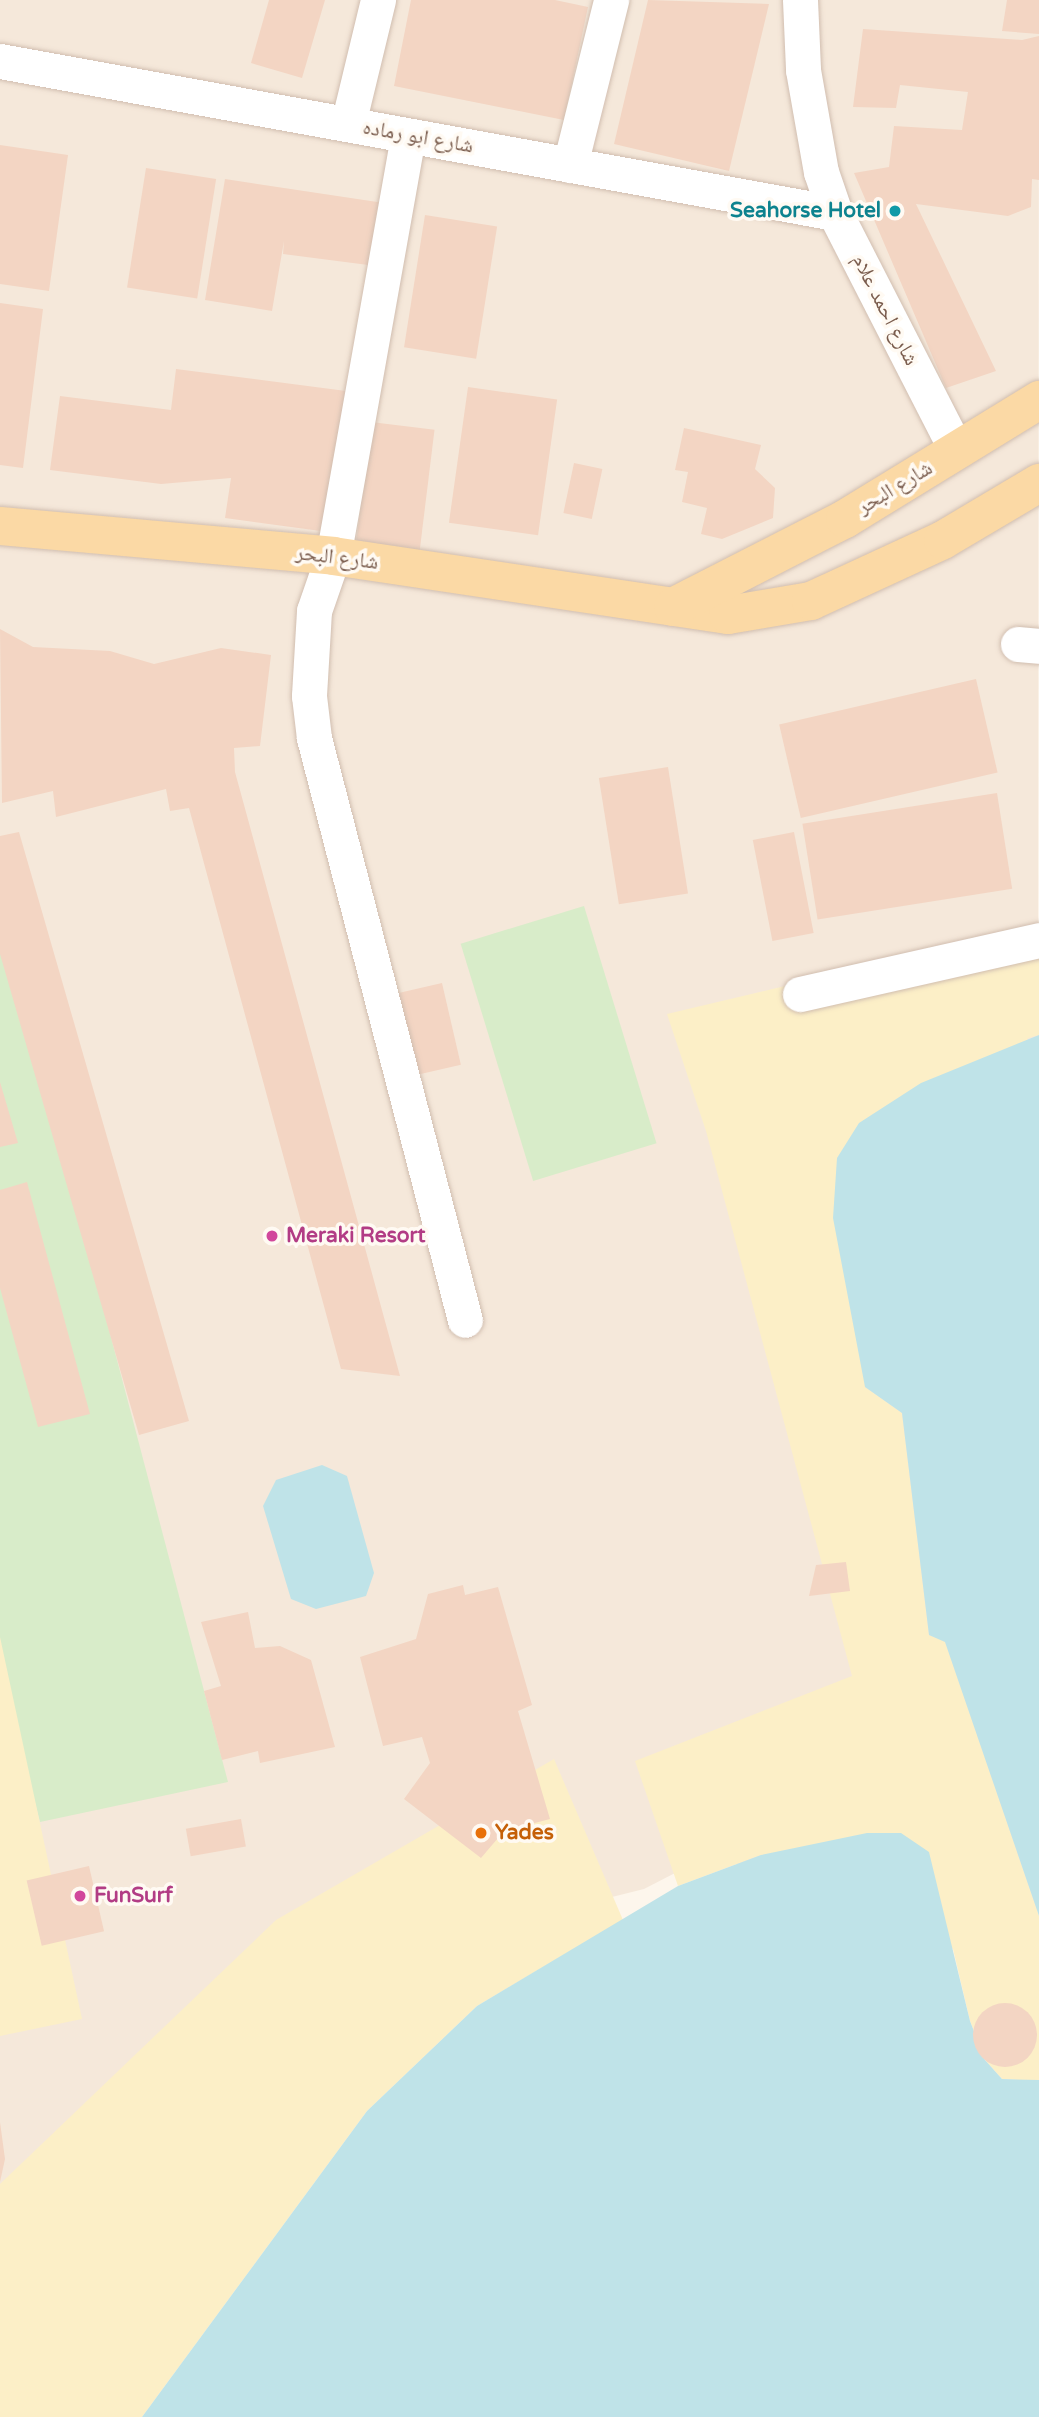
<!DOCTYPE html>
<html>
<head>
<meta charset="utf-8">
<style>
  body { margin:0 }
  #map { position:relative; width:1039px; height:2417px; overflow:hidden; background:#fdf6ec; font-family:"Varela Round","Noto Naskh Arabic",sans-serif }
  div>[style] { position:absolute }
  .residential>* { inset:0; background:#f5e8da }
  .green>* { inset:0; background:#d8ecc9; transform-origin:0 0 }
  .sand>* { inset:0; background:#fcefc7 }
  .water>* { inset:0; background:#bfe3e8 }
  .building>* { inset:0; background:#f3d5c3; transform-origin:0 0 }
  .round { border-radius:50% }
  .roads { filter:drop-shadow(0 0 2px #d1beb0) drop-shadow(0 0 2px #d1beb0) }
  .minor>* { height:35px; margin:-17.5px; padding:0 17.5px; transform-origin:17.5px; border-radius:17.5px; background:#fff }
  .major>* { height:38px; margin:-19px; padding:0 19px; transform-origin:19px; border-radius:19px; background:#fbd9a5 }
  .dots>* { width:19px; height:19px; translate:-50% -50%; box-sizing:border-box; border:4px solid #fffaf3; border-radius:50% }
  span { translate:-50% -50%; white-space:nowrap; text-align:center; line-height:1.15; -webkit-text-stroke:7px #fffaf3; paint-order:stroke }
  .street-label { font-size:21px; color:#7a5c4d }
  .culture-label { font-size:21px; color:#0d838f; font-weight:700 }
  .right { translate:-100% -50%; text-align:right }
  .hotel-label { font-size:21px; color:#b23c85; font-weight:700 }
  .left { translate:0 -50%; text-align:left }
  .food-label { font-size:21px; color:#c56008; font-weight:700 }
</style>
</head>
<body>
<div id="map">
  <div class="residential">
    <i style="clip-path:polygon(0 0,1039px 0,1037px 1962px,710px 1855px,644px 1889px,572px 1907px,0 2417px)"></i>
  </div>
  <div class="green">
    <i style="left:584px;top:906px;width:248px;height:129px;rotate:73deg"></i>
    <i style="clip-path:polygon(0 915px,228px 1782px,40px 1822px,0 1664px)"></i>
  </div>
  <div class="sand">
    <i style="clip-path:polygon(1039px 926px,1039px 1035px,1028px 1038px,865px 1387px,902px 1413px,929px 1635px,945px 1641px,1039px 1916px,1039px 2080px,1032px 2081px,1002px 2079px,985px 2060px,970px 2021px,953px 1949px,761px 1855px,678px 1886px,635px 1761px,852px 1676px,706px 1131px,667px 1014px)"></i>
    <i style="clip-path:polygon(0 1637px,82px 2019px,0 2036px)"></i>
    <i style="clip-path:polygon(554px 1759px,623px 1920px,477px 2006px,367px 2111px,142px 2417px,0 2417px,0 2184px,276px 1920px)"></i>
  </div>
  <div class="water">
    <i style="clip-path:polygon(1039px 1035px,1039px 1916px,945px 1642px,929px 1635px,902px 1413px,865px 1387px,833px 1218px,837px 1158px,859px 1123px,921px 1083px)"></i>
    <i style="clip-path:polygon(322px 1465px,347px 1476px,374px 1573px,366px 1596px,316px 1609px,291px 1599px,263px 1506px,276px 1480px)"></i>
    <i style="clip-path:polygon(867px 1833px,901px 1833px,929px 1852px,970px 2021px,985px 2060px,1002px 2079px,1039px 2080px,1039px 2417px,142px 2417px,367px 2111px,477px 2006px,678px 1886px,761px 1855px)"></i>
  </div>
  <div class="building">
    <i style="clip-path:polygon(269px 0,325px 0,302px 78px,251px 63px)"></i>
    <i style="clip-path:polygon(411px 0,555px 0,588px 7px,564px 120px,394px 86px)"></i>
    <i style="clip-path:polygon(648px 0,769px 4px,729px 171px,614px 144px)"></i>
    <i style="clip-path:polygon(1007px 0,1039px 0,1039px 34px,1002px 31px)"></i>
    <i style="clip-path:polygon(863px 29px,1022px 40px,1039px 36px,1039px 180px,1032px 179px,1031px 207px,1008px 216px,916px 204px,996px 371px,946px 388px,854px 173px,889px 167px,894px 126px,962px 130px,968px 92px,900px 85px,896px 108px,853px 107px)"></i>
    <i style="clip-path:polygon(0 145px,68px 155px,49px 291px,0 284px)"></i>
    <i style="left:146px;top:168px;width:71px;height:121px;rotate:9deg"></i>
    <i style="clip-path:polygon(225px 179px,384px 203px,376px 266px,283px 254px,284px 241px,272px 311px,205px 300px)"></i>
    <i style="left:425px;top:215px;width:73px;height:134px;rotate:9deg"></i>
    <i style="clip-path:polygon(0 303px,43px 309px,23px 468px,0 465px)"></i>
    <i style="clip-path:polygon(176px 369px,346px 391px,328px 532px,225px 518px,231px 478px,161px 484px,50px 470px,60px 396px,171px 410px)"></i>
    <i style="left:468px;top:387px;width:90px;height:137px;rotate:8deg"></i>
    <i style="left:371px;top:422px;width:64px;height:132px;rotate:7deg"></i>
    <i style="clip-path:polygon(684px 428px,761px 445px,755px 469px,775px 488px,773px 518px,722px 539px,701px 534px,707px 508px,682px 502px,688px 472px,675px 470px)"></i>
    <i style="left:574px;top:463px;width:29px;height:51px;rotate:12deg"></i>
    <i style="clip-path:polygon(0 629px,33px 647px,110px 651px,154px 664px,221px 648px,271px 655px,260px 746px,234px 748px,235px 772px,400px 1376px,341px 1369px,189px 808px,170px 811px,166px 789px,56px 817px,53px 791px,2px 803px)"></i>
    <i style="left:976px;top:679px;width:96px;height:202px;rotate:77deg"></i>
    <i style="left:668px;top:767px;width:128px;height:70px;rotate:81deg"></i>
    <i style="left:997px;top:793px;width:97px;height:197px;rotate:81deg"></i>
    <i style="clip-path:polygon(19px 832px,189px 1421px,139px 1435px,0 954px,0 836px)"></i>
    <i style="left:794px;top:832px;width:103px;height:42px;rotate:79deg"></i>
    <i style="left:442px;top:983px;width:84px;height:49px;rotate:77deg"></i>
    <i style="clip-path:polygon(0 1082px,18px 1143px,0 1147px)"></i>
    <i style="clip-path:polygon(27px 1182px,90px 1414px,38px 1427px,0 1288px,0 1190px)"></i>
    <i style="clip-path:polygon(846px 1562px,850px 1591px,809px 1596px,816px 1565px)"></i>
    <i style="clip-path:polygon(463px 1585px,465px 1595px,498px 1587px,532px 1705px,518px 1711px,550px 1819px,504px 1831px,481px 1858px,404px 1799px,430px 1763px,422px 1737px,383px 1746px,360px 1657px,416px 1639px,428px 1594px)"></i>
    <i style="clip-path:polygon(248px 1612px,255px 1648px,280px 1646px,311px 1660px,335px 1747px,260px 1763px,258px 1751px,222px 1760px,204px 1691px,221px 1686px,201px 1622px)"></i>
    <i style="left:241px;top:1819px;width:28px;height:56px;rotate:80deg"></i>
    <i style="left:89px;top:1866px;width:67px;height:64px;rotate:77deg"></i>
    <i class="round" style="left:973px;top:2003px;width:64px;height:64px"></i>
    <i style="clip-path:polygon(0 2122px,5px 2159px,0 2182px)"></i>
  </div>
  <div class="roads">
    <div class="minor">
      <i style="left:800px;top:0;width:70px;rotate:87.5deg"></i>
      <i style="left:803px;top:70px;width:104px;rotate:80deg"></i>
      <i style="left:821px;top:172px;width:43px;rotate:71.1deg"></i>
      <i style="left:835px;top:213px;width:267px;rotate:62.9deg"></i>
      <i style="left:0;top:61px;width:849px;rotate:10.32deg"></i>
      <i style="left:348px;top:124px;width:128px;rotate:-76.4deg"></i>
      <i style="left:408px;top:136px;width:427px;rotate:100.1deg"></i>
      <i style="left:333px;top:556px;width:58px;rotate:109.1deg"></i>
      <i style="left:314px;top:611px;width:85px;rotate:93.4deg"></i>
      <i style="left:309px;top:696px;width:42px;rotate:83.2deg"></i>
      <i style="left:314px;top:738px;width:601px;rotate:75.46deg"></i>
      <i style="left:570px;top:165px;width:170px;rotate:-76deg"></i>
      <i style="left:1018px;top:644px;width:21px;rotate:5deg"></i>
      <i style="left:800px;top:994px;width:245px;rotate:-12.7deg"></i>
    </div>
    <div class="major">
      <i style="left:0;top:526px;width:334px;rotate:5.1deg"></i>
      <i style="left:333px;top:556px;width:399px;rotate:8.5deg"></i>
      <i style="left:728px;top:615px;width:84px;rotate:-9.6deg"></i>
      <i style="left:811px;top:601px;width:145px;rotate:-24.8deg"></i>
      <i style="left:943px;top:540px;width:112px;rotate:-30.7deg"></i>
      <i style="left:673px;top:607px;width:193px;rotate:-27.1deg"></i>
      <i style="left:845px;top:519px;width:228px;rotate:-31.5deg"></i>
    </div>
  </div>
  <div class="dots">
    <i style="left:895px;top:211px;background:#0f9aa8"></i>
    <i style="left:272px;top:1236px;background:#d1479c"></i>
    <i style="left:481px;top:1833px;background:#e8710a"></i>
    <i style="left:80px;top:1896px;background:#d1479c"></i>
  </div>
  <div class="street-label">
    <span style="left:418px;top:137px;rotate:10deg">شارع ابو رماده</span>
    <span style="left:885px;top:310px;rotate:63deg">شارع احمد علام</span>
    <span style="left:895px;top:488px;rotate:-31deg">شارع البحر</span>
    <span style="left:337px;top:558px;rotate:7deg">شارع البحر</span>
  </div>
  <div class="culture-label">
    <span class="right" style="left:881px;top:211px">Seahorse Hotel</span>
  </div>
  <div class="hotel-label">
    <span class="left" style="left:286px;top:1236px">Meraki Resort</span>
    <span class="left" style="left:94px;top:1896px">FunSurf</span>
  </div>
  <div class="food-label">
    <span class="left" style="left:495px;top:1833px">Yades</span>
  </div>
</div>
</body>
</html>
